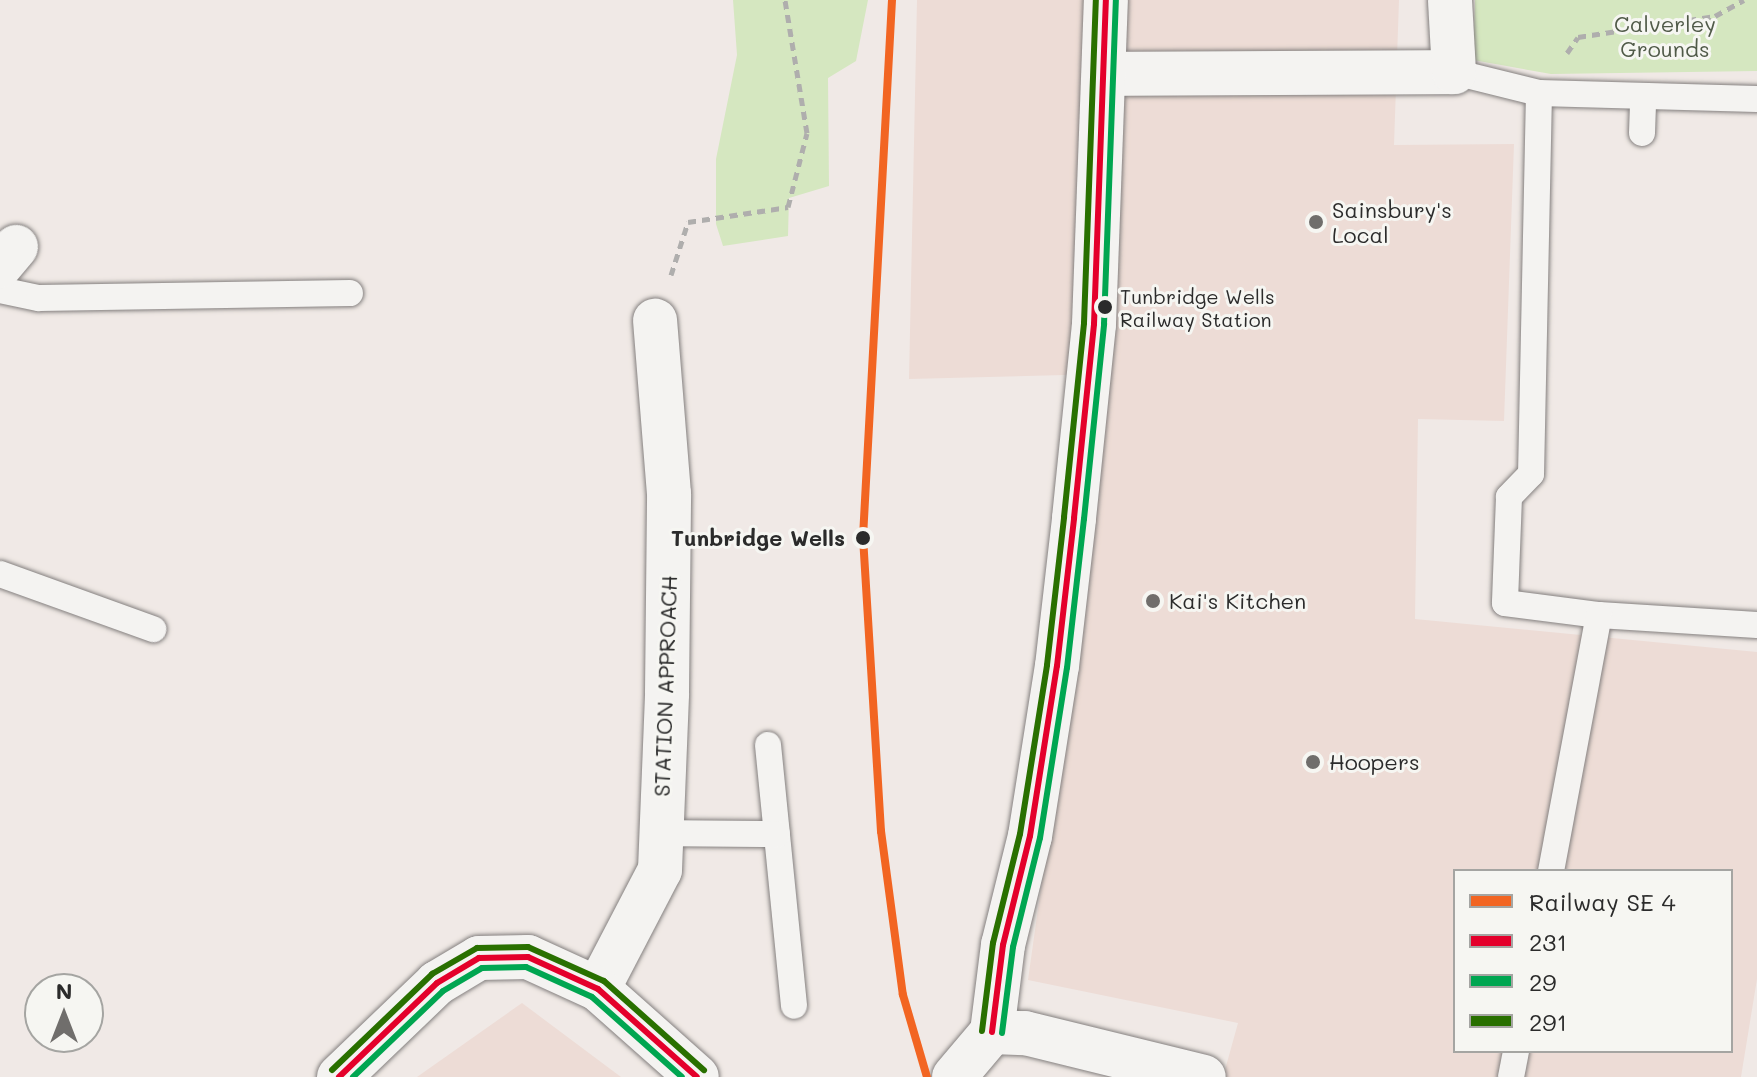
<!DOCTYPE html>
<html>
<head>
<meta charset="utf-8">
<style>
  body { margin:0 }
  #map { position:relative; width:1757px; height:1077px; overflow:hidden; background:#f0e9e6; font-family:Mali,sans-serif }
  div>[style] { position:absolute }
  .built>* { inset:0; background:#eddcd6 }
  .green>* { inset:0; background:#d5e7c0 }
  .path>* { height:5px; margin-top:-2.5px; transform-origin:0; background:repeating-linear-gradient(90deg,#afaead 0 8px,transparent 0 14px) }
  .roads { filter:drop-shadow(0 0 2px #84807f) drop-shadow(0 0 2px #84807f) }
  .service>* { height:26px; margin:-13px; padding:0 13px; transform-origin:13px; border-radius:13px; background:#f4f3f1 }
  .minor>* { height:44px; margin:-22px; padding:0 22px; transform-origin:22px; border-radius:22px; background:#f4f3f1 }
  .tertiary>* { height:44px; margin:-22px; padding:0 22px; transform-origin:22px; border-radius:22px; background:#f4f3f1 }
  .secondary>* { height:44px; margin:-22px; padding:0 22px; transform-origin:22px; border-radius:22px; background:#f4f3f1 }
  .bus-1>* { height:6px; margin:-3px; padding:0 3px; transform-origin:3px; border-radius:3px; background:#e4002b }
  .bus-2>* { height:6px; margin:-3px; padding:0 3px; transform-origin:3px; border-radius:3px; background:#00a651 }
  .bus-3>* { height:6px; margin:-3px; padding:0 3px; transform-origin:3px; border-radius:3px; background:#297000 }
  .rail-1>* { height:8px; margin:-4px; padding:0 4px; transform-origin:4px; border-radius:4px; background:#f26522 }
  .dots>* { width:22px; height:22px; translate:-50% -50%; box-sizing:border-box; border:4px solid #f6f6f2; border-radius:50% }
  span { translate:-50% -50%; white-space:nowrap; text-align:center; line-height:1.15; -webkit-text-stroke:6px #f6f6f2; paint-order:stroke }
  .bus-label { font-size:20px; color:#2b2b2b }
  .left { translate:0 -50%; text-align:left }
  .park-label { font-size:22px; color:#505a48 }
  .poi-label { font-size:22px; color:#2b2b2b }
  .stop-label { font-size:22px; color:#2b2b2b; font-weight:700 }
  .right { translate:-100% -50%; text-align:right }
  .street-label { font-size:22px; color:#2b2b2b }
  .legend { position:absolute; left:1453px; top:869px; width:280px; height:184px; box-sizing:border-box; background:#f6f6f2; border:2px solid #a5a5a2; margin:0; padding:10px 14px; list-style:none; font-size:24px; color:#2b2b2b }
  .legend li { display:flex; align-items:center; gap:16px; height:40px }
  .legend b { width:40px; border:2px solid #a5a5a2 }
  .north { position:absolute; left:24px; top:973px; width:80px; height:80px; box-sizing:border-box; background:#f6f6f2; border:2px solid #a5a5a2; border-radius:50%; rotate:0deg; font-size:22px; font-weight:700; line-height:32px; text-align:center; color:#2b2b2b }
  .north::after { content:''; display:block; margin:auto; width:28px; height:36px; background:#706e6c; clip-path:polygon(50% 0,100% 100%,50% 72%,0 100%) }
</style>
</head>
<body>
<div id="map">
  <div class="built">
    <i style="clip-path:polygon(evenodd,917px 0,1399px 0,1394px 145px,1514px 144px,1504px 421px,1418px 419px,1415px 619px,1757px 652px,1757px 979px,1741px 1077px,1223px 1077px,1238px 1023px,1028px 980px,1081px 603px,1105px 374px,909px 379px,917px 0,1455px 871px,1731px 871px,1731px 1051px,1455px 1051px,1455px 871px)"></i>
    <i style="clip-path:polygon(522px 1003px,621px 1077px,417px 1077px)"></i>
  </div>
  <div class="green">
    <i style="clip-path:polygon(733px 0,868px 0,856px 61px,828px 78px,829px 186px,789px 198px,788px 236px,723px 246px,716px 224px,716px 159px,737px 55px)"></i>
    <i style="clip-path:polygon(1475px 0,1757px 0,1757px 71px,1551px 74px,1473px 60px)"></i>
  </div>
  <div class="path">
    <i style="left:1567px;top:53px;width:19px;rotate:-55deg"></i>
    <i style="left:1578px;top:37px;width:139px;rotate:-8.7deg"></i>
    <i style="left:1715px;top:16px;width:33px;rotate:-29deg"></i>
    <i style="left:671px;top:275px;width:56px;rotate:-72.2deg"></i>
    <i style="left:688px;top:222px;width:101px;rotate:-8.5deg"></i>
    <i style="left:788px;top:207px;width:76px;rotate:-75.6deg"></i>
    <i style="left:807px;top:133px;width:135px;rotate:-99.4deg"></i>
  </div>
  <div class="roads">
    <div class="service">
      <i style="left:1454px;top:72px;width:88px;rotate:13.9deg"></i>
      <i style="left:1539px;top:93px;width:218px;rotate:1.6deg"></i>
      <i style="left:1539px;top:93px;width:381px;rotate:91.2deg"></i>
      <i style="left:1531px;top:474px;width:32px;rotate:134deg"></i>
      <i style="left:1509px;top:497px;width:106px;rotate:92.2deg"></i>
      <i style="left:1505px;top:603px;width:95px;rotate:7.3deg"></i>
      <i style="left:1599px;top:615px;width:158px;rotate:3.6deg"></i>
      <i style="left:1642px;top:133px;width:36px;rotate:-88deg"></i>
      <i style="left:0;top:290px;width:40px;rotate:12deg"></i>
      <i style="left:39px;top:298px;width:311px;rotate:-0.9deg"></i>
      <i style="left:0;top:574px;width:163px;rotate:19.8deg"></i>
      <i style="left:768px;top:745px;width:262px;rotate:84.3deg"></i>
      <i style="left:661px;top:833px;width:116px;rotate:0.5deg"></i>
      <i style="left:1551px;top:871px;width:260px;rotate:-79.4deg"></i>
      <i style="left:1511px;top:1077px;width:26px;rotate:-79deg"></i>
    </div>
    <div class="minor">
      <i style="left:1105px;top:74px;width:349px;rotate:-0.3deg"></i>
      <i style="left:1454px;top:72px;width:72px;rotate:-93.2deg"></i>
      <i style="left:0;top:266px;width:25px;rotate:-50deg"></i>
      <i style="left:598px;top:989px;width:134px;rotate:-62.5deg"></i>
      <i style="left:660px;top:870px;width:177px;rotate:-87.7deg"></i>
      <i style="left:667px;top:693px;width:199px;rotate:-89.4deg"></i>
      <i style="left:669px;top:494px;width:174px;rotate:-94.6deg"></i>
    </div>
    <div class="tertiary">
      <i style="left:992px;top:1032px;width:88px;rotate:-82.8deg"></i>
      <i style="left:1003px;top:945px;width:112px;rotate:-76.1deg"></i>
      <i style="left:1030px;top:836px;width:172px;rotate:-81deg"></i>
      <i style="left:1057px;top:666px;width:149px;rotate:-83.4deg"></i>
      <i style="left:1074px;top:518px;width:195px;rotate:-84.1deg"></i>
      <i style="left:1094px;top:324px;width:324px;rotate:-87.9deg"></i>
      <i style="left:339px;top:1077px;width:136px;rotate:-43.8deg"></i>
      <i style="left:437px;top:983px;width:49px;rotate:-30.8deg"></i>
      <i style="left:479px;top:958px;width:49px;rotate:-1.2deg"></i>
      <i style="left:528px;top:957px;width:77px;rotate:24.6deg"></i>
      <i style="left:598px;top:989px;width:132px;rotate:41.6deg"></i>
    </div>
    <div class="secondary">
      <i style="left:954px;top:1077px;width:59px;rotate:-49.8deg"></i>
      <i style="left:992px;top:1032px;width:33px;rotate:2deg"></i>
      <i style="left:1025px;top:1033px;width:184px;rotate:13.8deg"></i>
    </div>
  </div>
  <div class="bus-1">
    <i style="left:992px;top:1032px;width:88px;rotate:-82.8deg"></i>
    <i style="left:1003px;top:945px;width:112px;rotate:-76.1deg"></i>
    <i style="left:1030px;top:836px;width:172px;rotate:-81deg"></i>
    <i style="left:1057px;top:666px;width:149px;rotate:-83.4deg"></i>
    <i style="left:1074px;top:518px;width:195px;rotate:-84.1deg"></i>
    <i style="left:1094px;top:324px;width:324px;rotate:-87.9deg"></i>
    <i style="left:339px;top:1077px;width:136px;rotate:-43.8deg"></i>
    <i style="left:437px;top:983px;width:49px;rotate:-30.8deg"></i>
    <i style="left:479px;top:958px;width:49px;rotate:-1.2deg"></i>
    <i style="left:528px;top:957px;width:77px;rotate:24.6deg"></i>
    <i style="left:598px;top:989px;width:132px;rotate:41.6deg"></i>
  </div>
  <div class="bus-2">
    <i style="left:1002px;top:1033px;width:87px;rotate:-82.7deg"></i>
    <i style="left:1013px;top:947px;width:112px;rotate:-76.1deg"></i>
    <i style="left:1040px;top:838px;width:172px;rotate:-81deg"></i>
    <i style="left:1067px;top:668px;width:150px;rotate:-83.5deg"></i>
    <i style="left:1084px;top:519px;width:196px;rotate:-84.1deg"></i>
    <i style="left:1104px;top:324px;width:324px;rotate:-87.9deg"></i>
    <i style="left:353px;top:1077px;width:124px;rotate:-43.7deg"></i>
    <i style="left:443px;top:991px;width:45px;rotate:-30.5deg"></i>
    <i style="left:482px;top:968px;width:44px;rotate:-1.3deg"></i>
    <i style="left:526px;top:967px;width:72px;rotate:24.4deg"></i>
    <i style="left:592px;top:997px;width:120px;rotate:41.6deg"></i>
  </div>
  <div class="bus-3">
    <i style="left:982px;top:1031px;width:89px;rotate:-82.9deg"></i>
    <i style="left:993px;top:943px;width:112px;rotate:-76.1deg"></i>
    <i style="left:1020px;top:834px;width:171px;rotate:-80.9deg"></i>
    <i style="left:1047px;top:665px;width:149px;rotate:-83.4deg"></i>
    <i style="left:1064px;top:517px;width:195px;rotate:-84.1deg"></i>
    <i style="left:1084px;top:323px;width:323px;rotate:-87.9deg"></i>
    <i style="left:332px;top:1070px;width:139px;rotate:-43.8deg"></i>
    <i style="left:432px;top:974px;width:52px;rotate:-30deg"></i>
    <i style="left:477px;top:948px;width:51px;rotate:-1.1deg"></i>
    <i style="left:528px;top:947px;width:83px;rotate:24.1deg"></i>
    <i style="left:604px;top:981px;width:134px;rotate:41.7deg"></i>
  </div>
  <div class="rail-1">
    <i style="left:892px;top:0;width:538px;rotate:93.09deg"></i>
    <i style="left:863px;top:537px;width:295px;rotate:86.5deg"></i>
    <i style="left:881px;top:831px;width:165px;rotate:82.4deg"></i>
    <i style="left:903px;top:995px;width:85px;rotate:73.7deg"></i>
  </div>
  <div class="dots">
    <i style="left:1316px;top:222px;background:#706e6c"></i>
    <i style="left:1105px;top:307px;background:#2b2b2b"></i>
    <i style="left:863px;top:538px;background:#2b2b2b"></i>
    <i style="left:1153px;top:601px;background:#706e6c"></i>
    <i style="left:1313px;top:762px;background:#706e6c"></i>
  </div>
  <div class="bus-label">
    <span class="left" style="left:1120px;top:308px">Tunbridge Wells<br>Railway Station</span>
  </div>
  <div class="park-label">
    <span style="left:1665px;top:36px">Calverley<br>Grounds</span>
  </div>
  <div class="poi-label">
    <span class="left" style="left:1332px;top:222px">Sainsbury's<br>Local</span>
    <span class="left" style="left:1169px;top:601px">Kai's Kitchen</span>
    <span class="left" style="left:1329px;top:762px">Hoopers</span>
  </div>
  <div class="stop-label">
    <span class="right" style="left:845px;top:538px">Tunbridge Wells</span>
  </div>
  <div class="street-label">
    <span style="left:665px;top:686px;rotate:-88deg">STATION APPROACH</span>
  </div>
  <ul class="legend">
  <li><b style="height:10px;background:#f26522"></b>Railway SE 4</li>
  <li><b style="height:10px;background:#e4002b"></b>231</li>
  <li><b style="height:10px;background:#00a651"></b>29</li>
  <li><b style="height:10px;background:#297000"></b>291</li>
  </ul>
  <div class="north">N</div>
</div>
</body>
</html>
